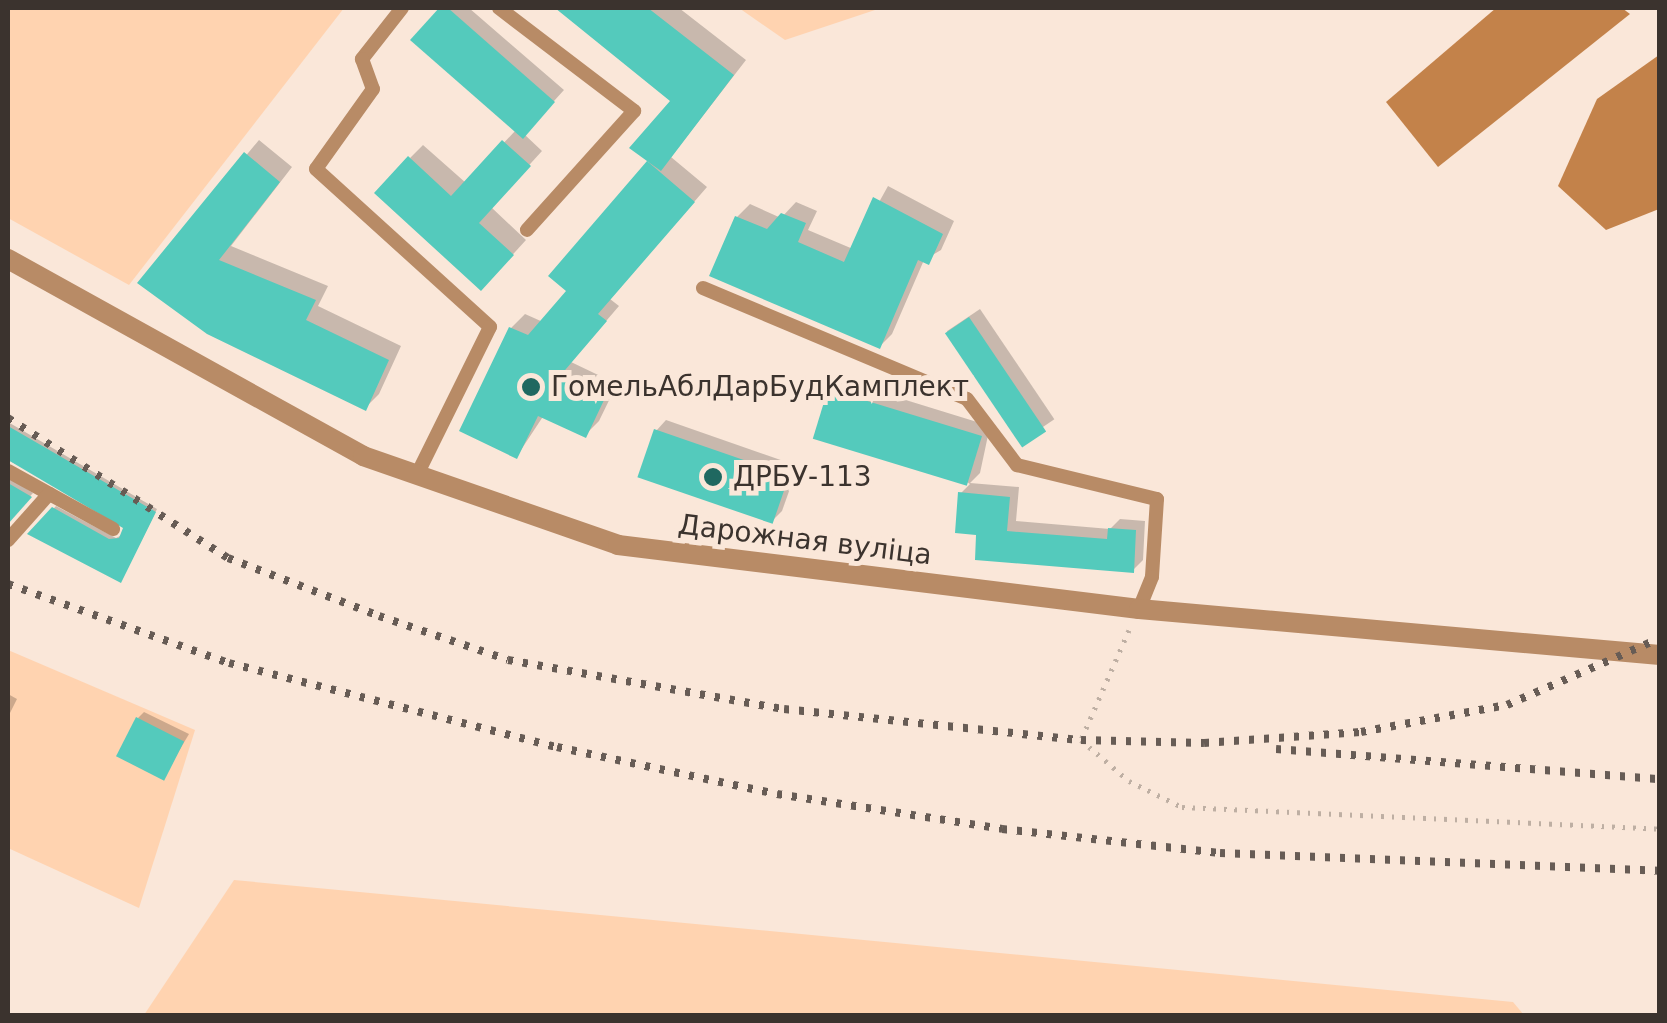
<!DOCTYPE html>
<html>
<head>
<meta charset="utf-8">
<style>
  body { margin:0 }
  #map { position:relative; width:1667px; height:1023px; overflow:hidden; background:#fae7d9; font-family:"DejaVu Sans",sans-serif }
  div>[style] { position:absolute }
  .green>* { inset:0; background:#ffd3b0 }
  .water>* { inset:0; background:#c3824a }
  .shadow>* { inset:0; background:#0003; transform-origin:0 0 }
  .building>* { inset:0; background:#54cabc; transform-origin:0 0 }
  .path>* { height:5px; margin-top:-2.5px; transform-origin:0; background:repeating-linear-gradient(90deg,#beafa3 0 2.5px,transparent 0 10.5px) }
  .lane>* { height:14px; margin:-7px; padding:0 7px; transform-origin:7px; border-radius:7px; background:#b88b66 }
  .street>* { height:20px; margin:-10px; padding:0 10px; transform-origin:10px; border-radius:10px; background:#b88b66 }
  .rail>* { height:8px; margin-top:-4px; transform-origin:0; background:repeating-linear-gradient(90deg,#675c55 0 5px,transparent 0 15px) }
  .dots>* { width:28px; height:28px; translate:-50% -50%; box-sizing:border-box; border:5px solid #fae7d9; border-radius:50% }
  span { translate:-50% -50%; white-space:nowrap; text-align:center; line-height:1.15; -webkit-text-stroke:10px #fae7d9; paint-order:stroke }
  .poi-label { font-size:28px; color:#3b332e }
  .left { translate:0 -50%; text-align:left }
  .street-label { font-size:28px; color:#3b332e }
  .frame { position:absolute; inset:0; border:10px solid #3b332e; pointer-events:none }
</style>
</head>
<body>
<div id="map">
  <div class="green">
    <i style="clip-path:polygon(8px 8px,344px 8px,129px 285px,8px 218px)"></i>
    <i style="clip-path:polygon(739px 8px,876px 8px,878px 9px,785px 40px)"></i>
    <i style="clip-path:polygon(8px 650px,195px 730px,139px 908px,8px 848px)"></i>
    <i style="clip-path:polygon(234px 880px,1513px 1002px,1524px 1015px,144px 1015px)"></i>
  </div>
  <div class="water">
    <i style="clip-path:polygon(1496px 8px,1622px 8px,1630px 14px,1438px 167px,1386px 102px)"></i>
    <i style="clip-path:polygon(1659px 55px,1659px 209px,1606px 230px,1558px 186px,1597px 99px)"></i>
  </div>
  <div class="shadow">
    <i style="clip-path:polygon(442px 8px,469px 8px,564px 90px,524px 134px,542px 151px,491px 207px,526px 240px,495px 274px,410px 158px,423px 145px,466px 183px,516px 130px,413px 40px)"></i>
    <i style="clip-path:polygon(559px 8px,679px 8px,746px 60px,671px 157px,707px 187px,610px 299px,619px 306px,571px 362px,617px 384px,599px 421px,585px 435px,544px 415px,517px 456px,511px 328px,525px 314px,543px 322px,569px 291px,551px 276px,651px 160px,674px 101px)"></i>
    <i style="clip-path:polygon(259px 140px,292px 167px,231px 246px,328px 286px,318px 306px,401px 346px,379px 394px,365px 408px,140px 283px)"></i>
    <i style="clip-path:polygon(888px 186px,954px 221px,941px 250px,924px 260px,892px 334px,880px 346px,737px 217px,750px 204px,781px 218px,796px 202px,817px 211px,808px 230px,853px 249px)"></i>
    <i style="left:980px;top:309px;width:133px;height:40px;rotate:56deg"></i>
    <i style="clip-path:polygon(841px 380px,990px 426px,980px 473px,970px 483px,1019px 487px,1016px 521px,1110px 529px,1120px 519px,1145px 521px,1143px 560px,1133px 570px,979px 533px,961px 493px,970px 484px,830px 391px)"></i>
    <i style="clip-path:polygon(666px 420px,798px 466px,782px 511px,772px 521px,656px 431px)"></i>
    <i style="clip-path:polygon(8px 422px,157px 509px,123px 577px,31px 533px,56px 506px,116px 538px,124px 534px,124px 521px,8px 460px)"></i>
    <i style="clip-path:polygon(8px 477px,33px 493px,8px 521px)"></i>
    <i style="clip-path:polygon(8px 694px,17px 699px,8px 717px)"></i>
    <i style="clip-path:polygon(144px 712px,189px 734px,163px 778px,138px 718px)"></i>
  </div>
  <div class="building">
    <i style="clip-path:polygon(439px 8px,448px 8px,555px 102px,523px 139px,410px 40px)"></i>
    <i style="clip-path:polygon(555px 8px,648px 8px,734px 75px,661px 171px,647px 161px,695px 202px,598px 314px,607px 321px,560px 376px,605px 398px,586px 438px,538px 416px,517px 459px,459px 431px,509px 327px,528px 335px,566px 291px,548px 276px,647px 161px,629px 148px,670px 101px)"></i>
    <i style="clip-path:polygon(502px 140px,531px 166px,479px 223px,514px 255px,481px 291px,374px 193px,408px 156px,451px 196px)"></i>
    <i style="clip-path:polygon(244px 152px,280px 182px,219px 260px,316px 300px,306px 320px,389px 360px,366px 411px,207px 334px,137px 283px)"></i>
    <i style="clip-path:polygon(873px 197px,943px 234px,929px 265px,918px 260px,880px 349px,709px 276px,735px 216px,767px 229px,781px 213px,806px 223px,798px 242px,844px 262px)"></i>
    <i style="left:969px;top:317px;width:138px;height:29px;rotate:56deg"></i>
    <i style="left:828px;top:389px;width:161px;height:52px;rotate:17deg"></i>
    <i style="clip-path:polygon(8px 426px,156px 512px,121px 583px,27px 534px,52px 507px,109px 539px,119px 538px,123px 528px,8px 460px)"></i>
    <i style="left:654px;top:429px;width:143px;height:51px;rotate:19deg"></i>
    <i style="clip-path:polygon(8px 483px,32px 497px,8px 524px)"></i>
    <i style="clip-path:polygon(958px 492px,1010px 497px,1007px 531px,1107px 539px,1108px 528px,1136px 530px,1134px 573px,975px 560px,976px 535px,955px 533px)"></i>
    <i style="left:136px;top:717px;width:54px;height:44px;rotate:27deg"></i>
  </div>
  <div class="path">
    <i style="left:1129px;top:630px;width:120px;rotate:113.6deg"></i>
    <i style="left:1081px;top:740px;width:63px;rotate:40.5deg"></i>
    <i style="left:1129px;top:781px;width:59px;rotate:26.1deg"></i>
    <i style="left:1182px;top:807px;width:479px;rotate:2.6deg"></i>
  </div>
  <div class="lane">
    <i style="left:402px;top:8px;width:65px;rotate:128.1deg"></i>
    <i style="left:362px;top:59px;width:32px;rotate:70deg"></i>
    <i style="left:373px;top:89px;width:98px;rotate:125.5deg"></i>
    <i style="left:316px;top:169px;width:235px;rotate:42.2deg"></i>
    <i style="left:490px;top:327px;width:165px;rotate:116.3deg"></i>
    <i style="left:499px;top:8px;width:170px;rotate:37.3deg"></i>
    <i style="left:634px;top:111px;width:160px;rotate:132deg"></i>
    <i style="left:703px;top:288px;width:286px;rotate:22.8deg"></i>
    <i style="left:967px;top:399px;width:83px;rotate:52.9deg"></i>
    <i style="left:1017px;top:465px;width:144px;rotate:13.7deg"></i>
    <i style="left:1157px;top:499px;width:78px;rotate:93.7deg"></i>
    <i style="left:1152px;top:577px;width:35px;rotate:112deg"></i>
    <i style="left:8px;top:471px;width:120px;rotate:28.9deg"></i>
    <i style="left:8px;top:540px;width:62px;rotate:-48.3deg"></i>
  </div>
  <div class="street">
    <i style="left:8px;top:259px;width:406px;rotate:29deg"></i>
    <i style="left:363px;top:456px;width:270px;rotate:19.2deg"></i>
    <i style="left:618px;top:545px;width:525px;rotate:7deg"></i>
    <i style="left:1139px;top:609px;width:523px;rotate:5.05deg"></i>
  </div>
  <div class="rail">
    <i style="left:8px;top:418px;width:261px;rotate:32.5deg"></i>
    <i style="left:228px;top:558px;width:162px;rotate:21deg"></i>
    <i style="left:379px;top:616px;width:136px;rotate:18.8deg"></i>
    <i style="left:508px;top:660px;width:280px;rotate:10.1deg"></i>
    <i style="left:784px;top:709px;width:299px;rotate:6deg"></i>
    <i style="left:1081px;top:740px;width:123px;rotate:1.4deg"></i>
    <i style="left:1204px;top:743px;width:157px;rotate:-4deg"></i>
    <i style="left:1361px;top:732px;width:148px;rotate:-10.5deg"></i>
    <i style="left:1507px;top:705px;width:167px;rotate:-23.6deg"></i>
    <i style="left:8px;top:584px;width:235px;rotate:19.7deg"></i>
    <i style="left:229px;top:663px;width:339px;rotate:14.4deg"></i>
    <i style="left:557px;top:747px;width:225px;rotate:12.1deg"></i>
    <i style="left:777px;top:794px;width:228px;rotate:8.8deg"></i>
    <i style="left:1002px;top:829px;width:219px;rotate:6.3deg"></i>
    <i style="left:1220px;top:853px;width:440px;rotate:2.3deg"></i>
    <i style="left:1276px;top:749px;width:385px;rotate:4.5deg"></i>
  </div>
  <div class="dots">
    <i style="left:531px;top:387px;background:#1f6860"></i>
    <i style="left:713px;top:477px;background:#1f6860"></i>
  </div>
  <div class="poi-label">
    <span class="left" style="left:551px;top:387px">ГомельАблДарБудКамплект</span>
    <span class="left" style="left:733px;top:477px">ДРБУ-113</span>
  </div>
  <div class="street-label">
    <span style="left:805px;top:540px;rotate:7deg">Дарожная вуліца</span>
  </div>
  <div class="frame"></div>
</div>
</body>
</html>
